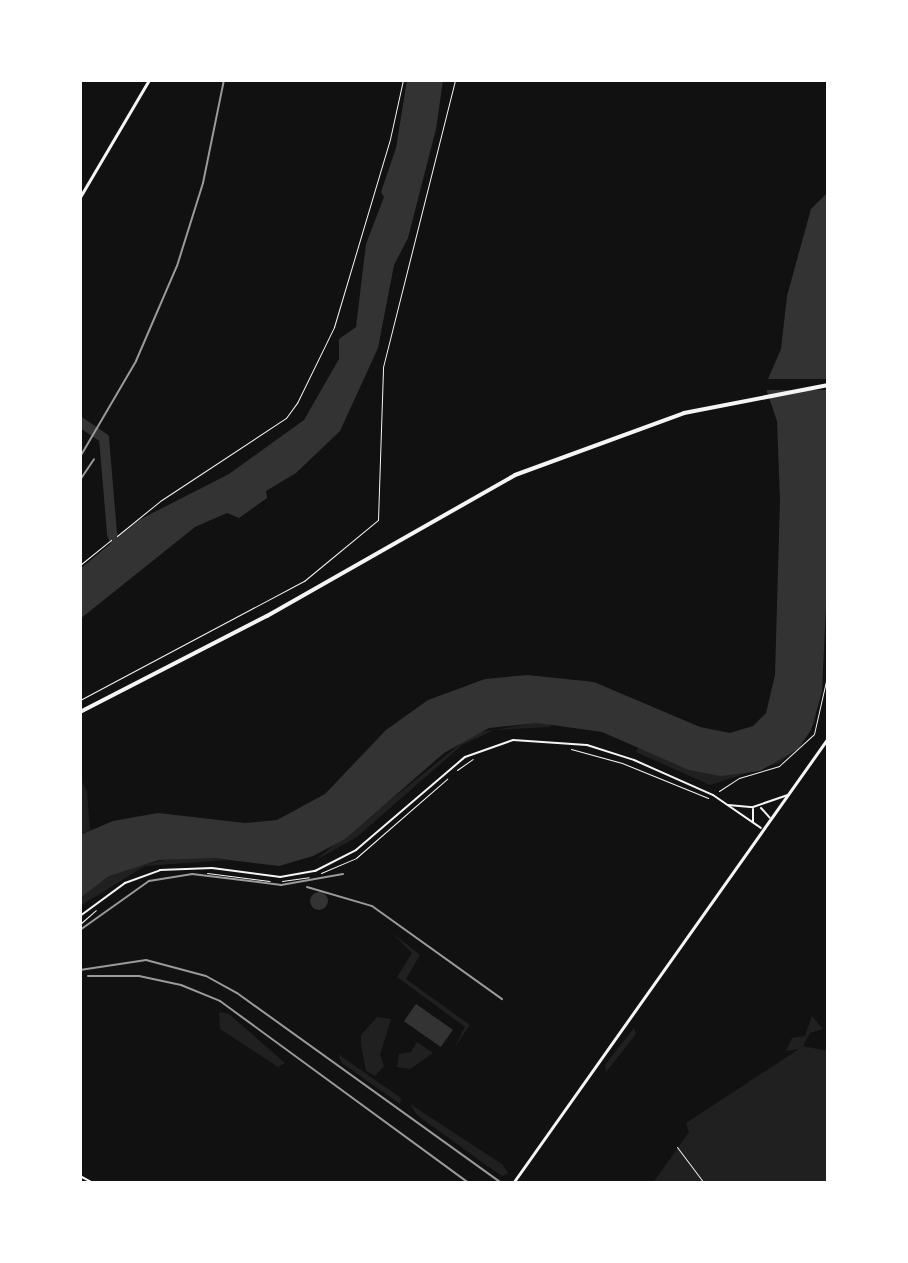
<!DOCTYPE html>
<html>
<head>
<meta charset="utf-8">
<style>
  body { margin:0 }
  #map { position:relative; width:908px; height:1263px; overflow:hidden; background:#111; font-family:"Fira Sans Condensed",sans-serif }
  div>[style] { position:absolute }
  .green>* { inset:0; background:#202020 }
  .water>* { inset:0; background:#333; transform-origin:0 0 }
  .round { border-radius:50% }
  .pier>* { inset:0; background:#111; transform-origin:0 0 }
  .river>* { height:10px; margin:-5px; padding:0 5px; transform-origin:5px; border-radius:5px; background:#333 }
  .path>* { height:1px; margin:-0.5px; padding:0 0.5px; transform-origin:0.5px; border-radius:0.5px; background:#f5f5f5 }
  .minor>* { height:2px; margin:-1px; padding:0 1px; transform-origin:1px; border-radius:1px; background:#f5f5f5 }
  .tertiary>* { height:3px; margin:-1.5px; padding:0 1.5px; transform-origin:1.5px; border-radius:1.5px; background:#f5f5f5 }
  .secondary>* { height:3px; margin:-1.5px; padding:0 1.5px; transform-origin:1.5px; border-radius:1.5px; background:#f5f5f5 }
  .primary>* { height:4px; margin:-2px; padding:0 2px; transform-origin:2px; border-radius:2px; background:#f5f5f5 }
  .rail>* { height:2px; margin:-1px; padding:0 1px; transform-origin:1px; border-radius:1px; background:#9a9a9a }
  span { translate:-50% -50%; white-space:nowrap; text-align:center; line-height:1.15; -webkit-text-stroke:8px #fff; paint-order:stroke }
  .frame { position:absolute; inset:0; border:82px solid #fff; pointer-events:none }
</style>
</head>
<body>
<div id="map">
  <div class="green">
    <i style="clip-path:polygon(824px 641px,815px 722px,799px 748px,779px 763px,710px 785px,636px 752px,639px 746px,701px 771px,820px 674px)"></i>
    <i style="clip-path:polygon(548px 721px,551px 727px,494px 730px,462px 745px,357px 837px,314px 861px,474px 733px)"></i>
    <i style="clip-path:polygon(80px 778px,87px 791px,90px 830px,80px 835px)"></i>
    <i style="clip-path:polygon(187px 855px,229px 860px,145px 866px,80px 906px,80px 895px,108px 873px)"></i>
    <i style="clip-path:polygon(391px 932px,420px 955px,406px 979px,470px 1025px,454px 1048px,465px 1027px,397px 977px,412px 953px)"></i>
    <i style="clip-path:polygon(219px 1012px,229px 1014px,285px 1063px,278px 1067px,220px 1029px)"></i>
    <i style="clip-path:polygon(812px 1016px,823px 1029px,810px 1033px,803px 1046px,828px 1051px,828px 1183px,653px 1183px,689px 1132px,686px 1123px,799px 1049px,786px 1051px,792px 1038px,805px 1036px)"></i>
    <i style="clip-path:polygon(377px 1017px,391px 1019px,380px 1055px,384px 1066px,375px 1076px,366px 1071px,361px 1045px,361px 1035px)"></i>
    <i style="clip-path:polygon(634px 1028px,636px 1034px,606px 1072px,605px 1065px)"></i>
    <i style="clip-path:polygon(417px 1042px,433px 1053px,410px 1069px,397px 1067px,399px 1054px,411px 1052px)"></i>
    <i style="clip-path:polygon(338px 1054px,401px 1098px,400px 1104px,342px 1063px)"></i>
    <i style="clip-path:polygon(410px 1104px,502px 1164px,508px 1173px,502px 1176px,486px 1165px,417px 1115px)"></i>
  </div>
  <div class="water">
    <i style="clip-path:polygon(407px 80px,443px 80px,436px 129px,408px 238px,394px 265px,378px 348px,340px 431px,296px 473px,266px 491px,267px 498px,239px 518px,227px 513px,195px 527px,80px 619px,80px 569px,139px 520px,229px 474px,304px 420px,339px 359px,339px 339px,356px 327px,366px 244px,384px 197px,381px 192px,396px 148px)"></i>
    <i style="clip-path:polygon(828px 192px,828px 563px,822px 692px,811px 730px,798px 749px,760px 771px,721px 776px,689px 770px,602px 732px,538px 723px,489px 728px,444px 753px,345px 839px,313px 856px,279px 866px,214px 858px,159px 860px,109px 876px,80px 898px,80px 835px,113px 821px,158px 813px,245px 823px,277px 820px,325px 794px,386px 730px,428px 700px,485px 679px,528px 675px,594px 682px,700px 727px,730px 733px,753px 726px,766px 713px,775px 675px,780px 500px,777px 421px,765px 386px,781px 349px,787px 296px,811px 209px)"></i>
    <i class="round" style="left:310px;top:892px;width:18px;height:18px"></i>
    <i style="left:416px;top:1004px;width:45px;height:21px;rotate:35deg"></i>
  </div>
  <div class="pier">
    <i style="left:828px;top:379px;width:11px;height:68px;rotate:90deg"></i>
  </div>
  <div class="river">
    <i style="left:80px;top:422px;width:29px;rotate:34deg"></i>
    <i style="left:104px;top:438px;width:96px;rotate:85.2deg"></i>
    <i style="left:112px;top:534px;width:21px;rotate:67deg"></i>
  </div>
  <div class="path">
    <i style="left:117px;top:536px;width:55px;rotate:-39.1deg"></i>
    <i style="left:160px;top:501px;width:151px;rotate:-33.4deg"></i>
    <i style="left:286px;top:418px;width:19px;rotate:-54deg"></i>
    <i style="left:297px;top:403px;width:85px;rotate:-64deg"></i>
    <i style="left:334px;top:327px;width:196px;rotate:-73.4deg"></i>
    <i style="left:390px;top:139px;width:60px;rotate:-77.6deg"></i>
    <i style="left:80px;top:565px;width:40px;rotate:-39deg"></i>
    <i style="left:80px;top:700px;width:254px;rotate:-28deg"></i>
    <i style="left:304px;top:581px;width:96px;rotate:-39.5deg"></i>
    <i style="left:378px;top:520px;width:153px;rotate:-88.1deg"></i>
    <i style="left:383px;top:367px;width:296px;rotate:-75.9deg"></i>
    <i style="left:571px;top:749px;width:53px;rotate:15.4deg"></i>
    <i style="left:622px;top:763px;width:93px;rotate:22.1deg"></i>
    <i style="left:457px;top:770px;width:19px;rotate:-35deg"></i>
    <i style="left:719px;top:791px;width:24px;rotate:-33deg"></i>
    <i style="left:739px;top:778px;width:42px;rotate:-16.7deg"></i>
    <i style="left:779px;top:766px;width:47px;rotate:-42.4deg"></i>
    <i style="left:814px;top:734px;width:58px;rotate:-77.2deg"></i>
    <i style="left:827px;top:677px;width:79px;rotate:-89.3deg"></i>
    <i style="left:207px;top:873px;width:63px;rotate:7.4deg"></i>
    <i style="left:321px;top:873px;width:38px;rotate:-23deg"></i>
    <i style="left:356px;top:858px;width:121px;rotate:-41deg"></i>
    <i style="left:282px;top:881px;width:27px;rotate:-8deg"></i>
    <i style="left:80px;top:924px;width:21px;rotate:-41deg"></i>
    <i style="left:677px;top:1147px;width:45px;rotate:53.1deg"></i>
  </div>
  <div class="minor">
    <i style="left:728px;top:805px;width:25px;rotate:5deg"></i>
    <i style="left:753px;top:807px;width:36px;rotate:-19deg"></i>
    <i style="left:761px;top:808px;width:13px;rotate:48deg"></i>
    <i style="left:753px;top:822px;width:13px;rotate:-90deg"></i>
    <i style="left:80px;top:916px;width:56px;rotate:-36.3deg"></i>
    <i style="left:125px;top:883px;width:37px;rotate:-20deg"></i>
    <i style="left:160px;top:870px;width:52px;rotate:-2.2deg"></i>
    <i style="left:212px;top:868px;width:69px;rotate:7.5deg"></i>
    <i style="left:280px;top:877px;width:36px;rotate:-10deg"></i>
    <i style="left:315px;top:871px;width:46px;rotate:-27.1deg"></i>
    <i style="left:356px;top:850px;width:143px;rotate:-40.5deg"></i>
    <i style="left:465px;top:757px;width:51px;rotate:-19.5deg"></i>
    <i style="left:513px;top:740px;width:74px;rotate:3.9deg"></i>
    <i style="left:587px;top:745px;width:49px;rotate:17.7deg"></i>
    <i style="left:634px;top:760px;width:86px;rotate:23.9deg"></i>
    <i style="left:713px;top:795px;width:58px;rotate:34.5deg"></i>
    <i style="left:80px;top:1176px;width:15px;rotate:28deg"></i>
  </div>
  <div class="tertiary">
    <i style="left:513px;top:1183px;width:545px;rotate:-54.71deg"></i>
  </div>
  <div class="secondary">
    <i style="left:80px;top:197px;width:136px;rotate:-59.5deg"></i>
  </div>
  <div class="primary">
    <i style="left:80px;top:712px;width:210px;rotate:-27.2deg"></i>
    <i style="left:267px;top:616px;width:285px;rotate:-29.6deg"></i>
    <i style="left:515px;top:475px;width:180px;rotate:-20.1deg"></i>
    <i style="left:684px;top:413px;width:147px;rotate:-11deg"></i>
  </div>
  <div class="rail">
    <i style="left:80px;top:457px;width:111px;rotate:-59.7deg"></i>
    <i style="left:136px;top:361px;width:103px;rotate:-66.7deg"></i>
    <i style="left:177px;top:266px;width:87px;rotate:-72.6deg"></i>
    <i style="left:203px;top:183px;width:105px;rotate:-78.5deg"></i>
    <i style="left:80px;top:480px;width:25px;rotate:-56deg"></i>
    <i style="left:307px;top:887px;width:68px;rotate:16.3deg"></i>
    <i style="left:372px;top:906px;width:160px;rotate:35.6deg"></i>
    <i style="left:80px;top:930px;width:85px;rotate:-35.4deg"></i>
    <i style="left:149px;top:881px;width:44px;rotate:-9.2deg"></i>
    <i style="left:192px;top:874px;width:90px;rotate:7deg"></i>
    <i style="left:281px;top:885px;width:63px;rotate:-10.1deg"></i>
    <i style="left:80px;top:970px;width:67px;rotate:-8.6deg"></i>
    <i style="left:146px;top:960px;width:62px;rotate:14.9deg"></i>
    <i style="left:206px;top:976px;width:35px;rotate:29deg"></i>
    <i style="left:237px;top:993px;width:325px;rotate:35.7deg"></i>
    <i style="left:88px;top:976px;width:51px"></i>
    <i style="left:139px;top:976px;width:43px;rotate:12.1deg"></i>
    <i style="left:181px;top:985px;width:42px;rotate:22.3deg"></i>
    <i style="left:220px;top:1001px;width:308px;rotate:36.2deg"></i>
  </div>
  <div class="frame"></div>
</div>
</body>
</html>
